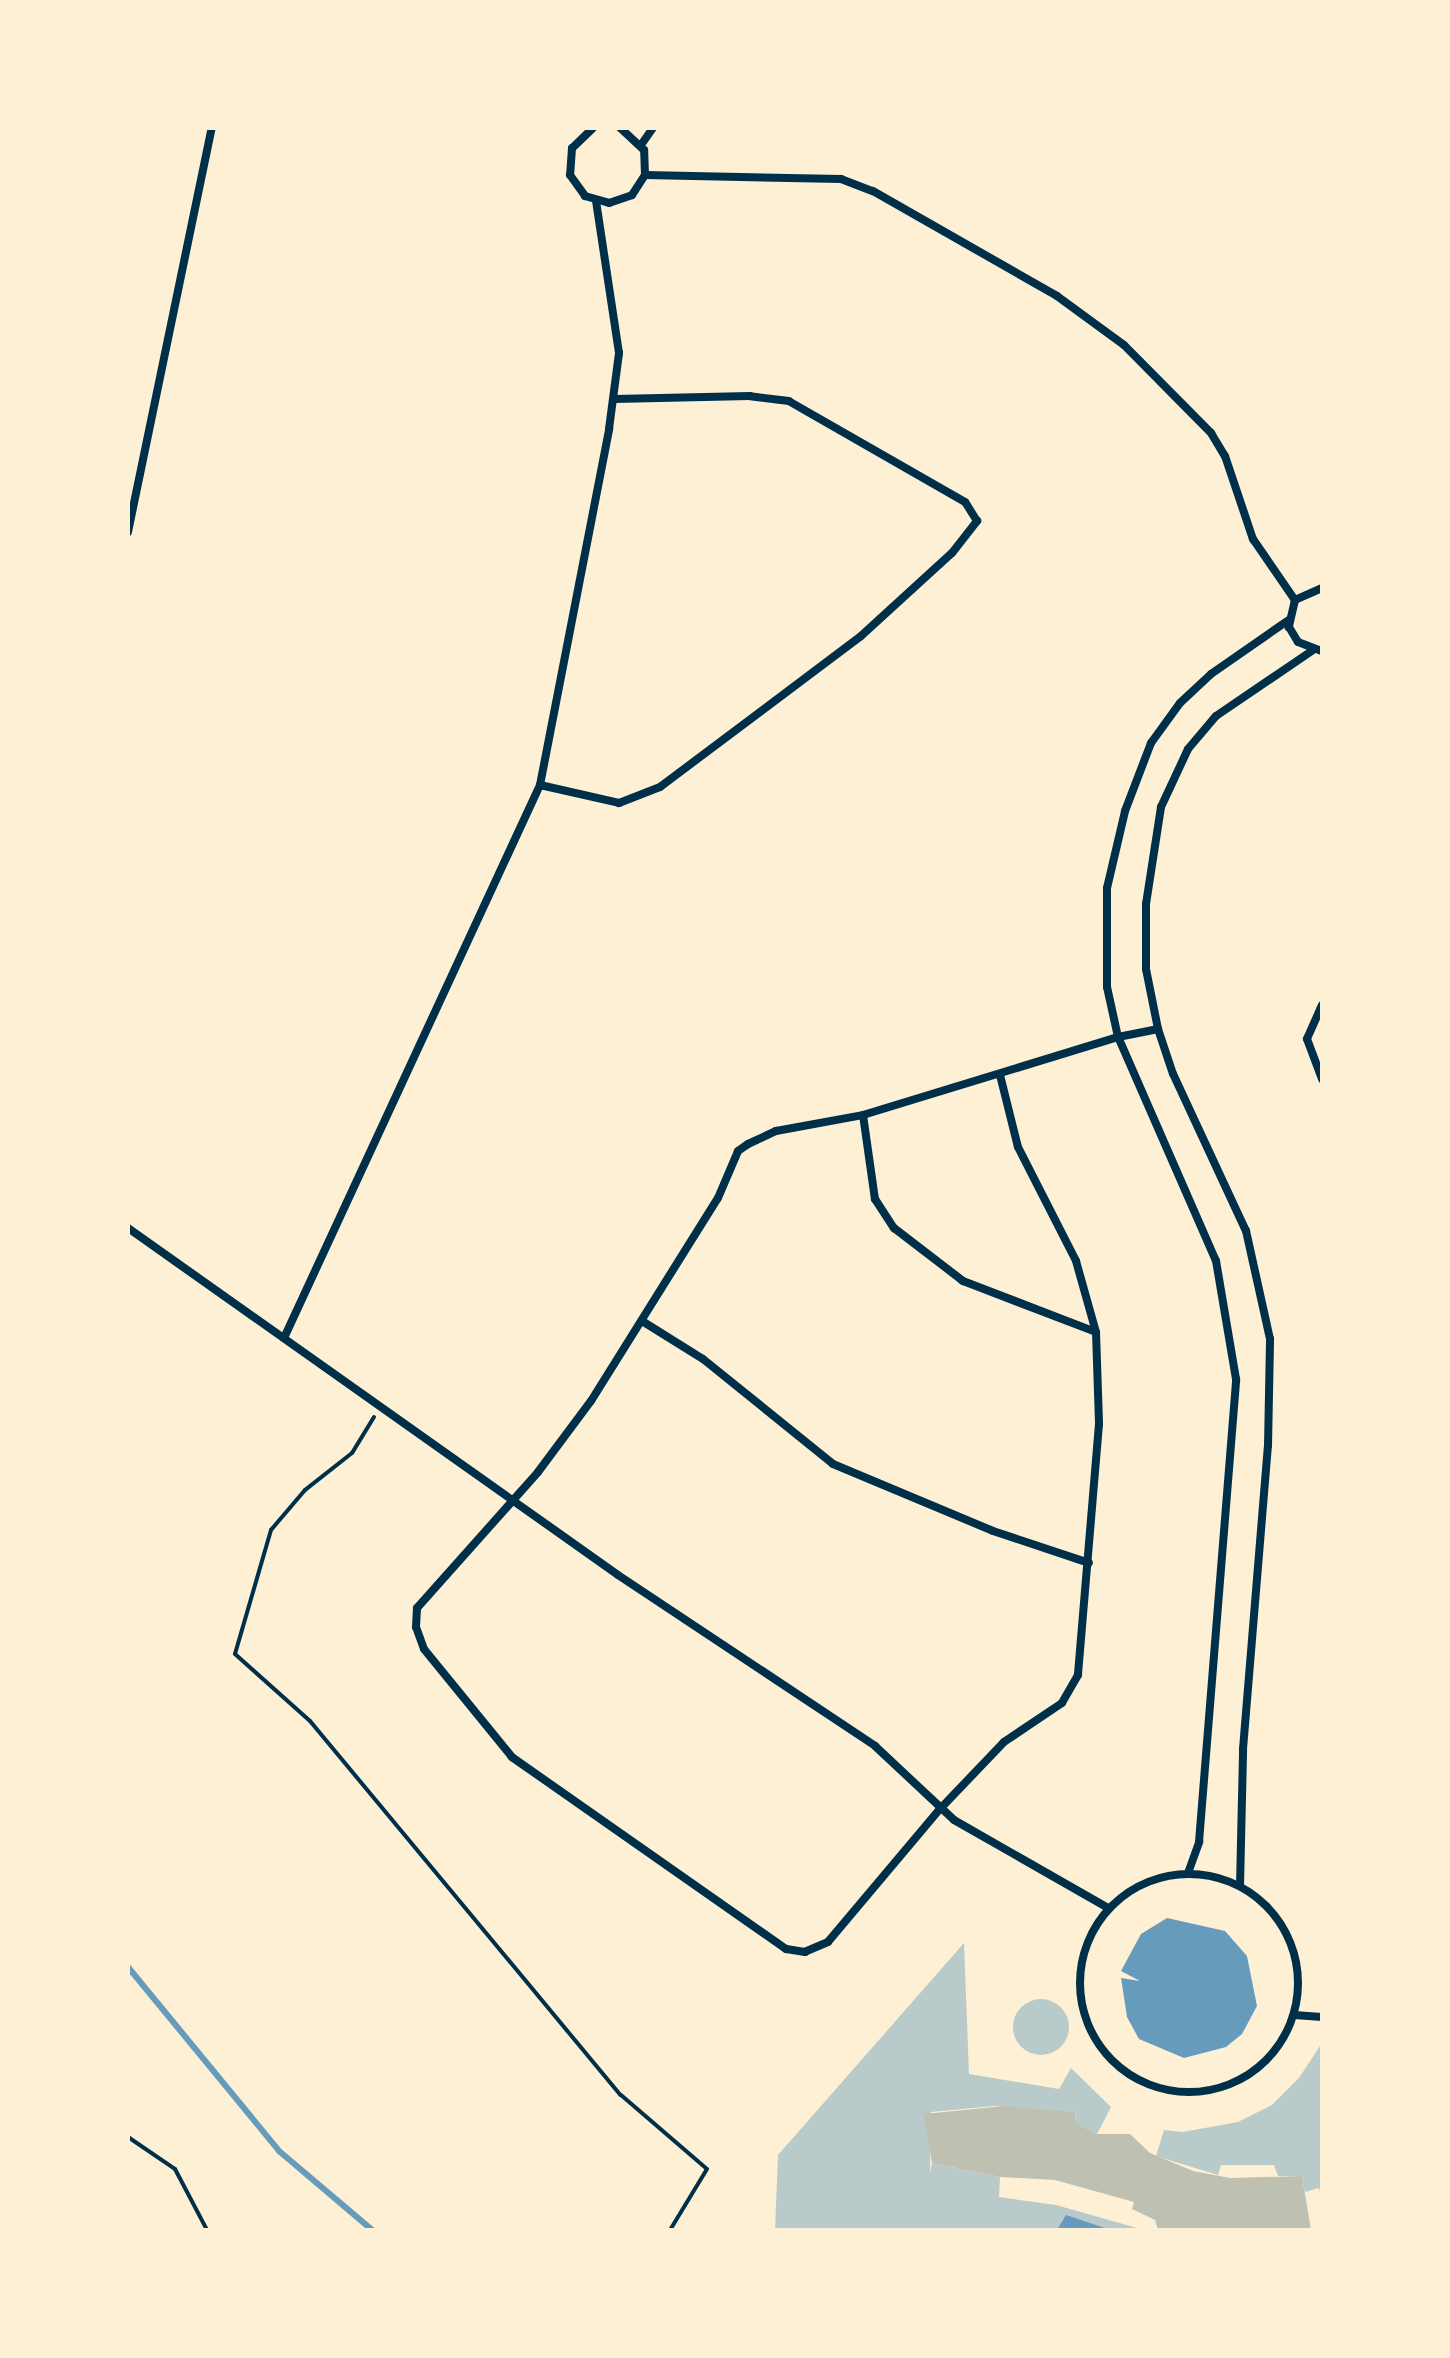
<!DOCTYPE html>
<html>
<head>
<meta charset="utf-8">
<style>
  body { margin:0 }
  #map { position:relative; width:1450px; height:2358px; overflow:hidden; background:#fdf0d5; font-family:Georgia,serif }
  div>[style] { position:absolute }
  .green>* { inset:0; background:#b9caca }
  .round { border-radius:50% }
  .water>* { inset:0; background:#669bbc }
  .stream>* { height:6px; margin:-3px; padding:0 3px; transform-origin:3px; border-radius:3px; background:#669bbc }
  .building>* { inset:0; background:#bec0b2 }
  .path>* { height:4px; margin:-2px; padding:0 2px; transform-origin:2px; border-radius:2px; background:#003049 }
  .minor>* { height:8px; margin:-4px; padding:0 4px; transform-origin:4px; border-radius:4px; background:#003049 }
  .minor>.ring { margin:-4px; padding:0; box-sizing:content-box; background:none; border:8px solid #003049; border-radius:50% }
  span { translate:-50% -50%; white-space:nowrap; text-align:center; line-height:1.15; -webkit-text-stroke:8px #fdf0d5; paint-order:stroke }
  .frame { position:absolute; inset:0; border:130px solid #fdf0d5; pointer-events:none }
</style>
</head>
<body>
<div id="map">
  <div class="green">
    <i style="clip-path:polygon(964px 1943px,969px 2074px,1059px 2089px,1071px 2068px,1111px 2107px,1097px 2134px,1076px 2123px,1075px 2112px,995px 2106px,931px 2112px,930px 2174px,932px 2163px,1000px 2177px,999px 2197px,1056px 2205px,1144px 2230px,775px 2230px,778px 2155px)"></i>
    <i class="round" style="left:1013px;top:1999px;width:56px;height:56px"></i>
    <i style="clip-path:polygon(1322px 2043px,1322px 2200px,1319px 2188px,1305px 2192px,1302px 2176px,1278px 2176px,1274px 2165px,1221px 2165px,1218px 2175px,1156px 2156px,1164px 2130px,1183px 2132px,1238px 2122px,1272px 2105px,1299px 2078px)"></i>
  </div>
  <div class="water">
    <i style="clip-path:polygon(1167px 1918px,1225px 1931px,1247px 1956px,1257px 2006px,1242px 2034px,1226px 2047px,1184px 2058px,1139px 2039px,1127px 2017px,1121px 1978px,1140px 1981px,1121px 1971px,1141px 1934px)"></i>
    <i style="clip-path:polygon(1066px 2215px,1111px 2230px,1057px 2230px)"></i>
  </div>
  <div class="stream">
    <i style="left:128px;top:1967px;width:238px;rotate:50.6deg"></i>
    <i style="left:279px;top:2151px;width:122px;rotate:40.3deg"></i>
  </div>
  <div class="building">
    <i style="clip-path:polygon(1004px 2106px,1075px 2112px,1076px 2123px,1097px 2134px,1130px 2134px,1150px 2153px,1193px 2171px,1230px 2178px,1302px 2176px,1311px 2230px,1158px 2230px,1155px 2220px,1132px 2209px,1134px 2202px,1055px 2180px,1000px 2177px,932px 2163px,924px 2114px)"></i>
  </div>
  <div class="path">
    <i style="left:374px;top:1417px;width:42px;rotate:121.4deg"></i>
    <i style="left:352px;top:1453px;width:60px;rotate:141.8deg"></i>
    <i style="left:305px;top:1490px;width:52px;rotate:130.4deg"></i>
    <i style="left:271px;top:1530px;width:129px;rotate:106.2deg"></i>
    <i style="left:235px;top:1654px;width:101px;rotate:41.8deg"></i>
    <i style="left:310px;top:1721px;width:486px;rotate:50.3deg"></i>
    <i style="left:621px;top:2095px;width:113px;rotate:40.7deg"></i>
    <i style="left:707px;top:2169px;width:71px;rotate:121.2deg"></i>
    <i style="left:128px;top:2137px;width:57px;rotate:34.2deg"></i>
    <i style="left:175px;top:2169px;width:69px;rotate:62.3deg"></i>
  </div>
  <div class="minor">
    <i style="left:593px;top:128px;width:29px;rotate:136deg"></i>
    <i style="left:572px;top:148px;width:27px;rotate:94deg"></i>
    <i style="left:570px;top:175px;width:26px;rotate:54deg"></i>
    <i style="left:585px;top:196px;width:25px;rotate:16deg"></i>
    <i style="left:609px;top:203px;width:24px;rotate:-19deg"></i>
    <i style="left:632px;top:195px;width:24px;rotate:-57deg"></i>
    <i style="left:645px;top:175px;width:25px;rotate:-92deg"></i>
    <i style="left:644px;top:150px;width:33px;rotate:-137deg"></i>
    <i style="left:641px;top:145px;width:21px;rotate:-55deg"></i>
    <i style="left:645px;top:175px;width:196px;rotate:1.2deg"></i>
    <i style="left:841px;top:179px;width:34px;rotate:21deg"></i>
    <i style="left:873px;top:191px;width:212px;rotate:29.7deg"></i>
    <i style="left:1057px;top:296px;width:83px;rotate:36.2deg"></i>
    <i style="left:1124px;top:345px;width:124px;rotate:45.3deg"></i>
    <i style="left:1211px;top:433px;width:27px;rotate:59deg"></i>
    <i style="left:1225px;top:456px;width:88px;rotate:71.4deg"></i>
    <i style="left:1253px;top:539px;width:74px;rotate:55.5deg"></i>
    <i style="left:128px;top:532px;width:413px;rotate:-78.3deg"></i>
    <i style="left:1322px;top:588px;width:30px;rotate:156deg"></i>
    <i style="left:1295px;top:600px;width:28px;rotate:103deg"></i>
    <i style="left:1289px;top:627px;width:17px;rotate:59deg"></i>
    <i style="left:1298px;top:642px;width:26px;rotate:21deg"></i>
    <i style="left:540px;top:785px;width:81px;rotate:12.8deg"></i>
    <i style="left:619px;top:803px;width:44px;rotate:-21.3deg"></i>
    <i style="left:660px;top:787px;width:251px;rotate:-36.9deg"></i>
    <i style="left:861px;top:636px;width:123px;rotate:-42.4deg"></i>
    <i style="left:952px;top:553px;width:41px;rotate:-52deg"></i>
    <i style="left:977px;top:521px;width:22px;rotate:-122deg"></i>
    <i style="left:965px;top:502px;width:203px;rotate:-150.2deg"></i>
    <i style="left:789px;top:401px;width:39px;rotate:-173deg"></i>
    <i style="left:750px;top:396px;width:136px;rotate:178.7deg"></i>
    <i style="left:1322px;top:1005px;width:37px;rotate:114deg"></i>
    <i style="left:1307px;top:1039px;width:43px;rotate:69.4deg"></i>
    <i style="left:1000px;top:1075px;width:74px;rotate:76deg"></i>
    <i style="left:1018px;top:1147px;width:128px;rotate:63deg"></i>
    <i style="left:1076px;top:1261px;width:74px;rotate:74.3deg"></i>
    <i style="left:1096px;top:1332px;width:92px;rotate:88.1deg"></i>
    <i style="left:1099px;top:1424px;width:252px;rotate:94.8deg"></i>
    <i style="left:1078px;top:1675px;width:32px;rotate:120deg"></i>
    <i style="left:1062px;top:1703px;width:70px;rotate:146.1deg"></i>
    <i style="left:1004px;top:1742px;width:94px;rotate:133.7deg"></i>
    <i style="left:939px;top:1810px;width:172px;rotate:130.1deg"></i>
    <i style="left:828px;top:1942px;width:25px;rotate:157deg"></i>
    <i style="left:805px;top:1952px;width:19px;rotate:-171deg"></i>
    <i style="left:786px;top:1949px;width:335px;rotate:-145deg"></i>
    <i style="left:512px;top:1757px;width:139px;rotate:-129.2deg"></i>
    <i style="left:424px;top:1649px;width:23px;rotate:-110deg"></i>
    <i style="left:416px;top:1627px;width:19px;rotate:-87deg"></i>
    <i style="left:417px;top:1608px;width:182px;rotate:-48.3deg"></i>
    <i style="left:538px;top:1472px;width:89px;rotate:-53.3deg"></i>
    <i style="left:591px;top:1401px;width:239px;rotate:-58deg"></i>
    <i style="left:718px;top:1198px;width:51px;rotate:-66.9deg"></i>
    <i style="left:738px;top:1151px;width:12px;rotate:-35deg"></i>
    <i style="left:748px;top:1144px;width:31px;rotate:-25deg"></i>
    <i style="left:776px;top:1131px;width:88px;rotate:-10.4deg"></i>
    <i style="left:863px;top:1115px;width:267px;rotate:-17deg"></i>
    <i style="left:1118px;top:1037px;width:41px;rotate:-11.3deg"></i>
    <i style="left:863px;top:1115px;width:85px;rotate:81.9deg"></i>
    <i style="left:875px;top:1199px;width:35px;rotate:57deg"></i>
    <i style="left:894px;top:1228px;width:87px;rotate:37.5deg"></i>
    <i style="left:963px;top:1281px;width:142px;rotate:21deg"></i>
    <i style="left:128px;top:1228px;width:600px;rotate:35.3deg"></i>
    <i style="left:618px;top:1575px;width:309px;rotate:33.6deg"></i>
    <i style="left:875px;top:1746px;width:108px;rotate:43.1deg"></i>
    <i style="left:954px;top:1820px;width:177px;rotate:29.7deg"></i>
    <i style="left:642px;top:1321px;width:72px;rotate:31.9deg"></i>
    <i style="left:703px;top:1359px;width:167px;rotate:38.9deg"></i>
    <i style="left:833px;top:1464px;width:173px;rotate:22.7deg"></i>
    <i style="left:993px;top:1531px;width:101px;rotate:18.4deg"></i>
    <i style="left:284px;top:1338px;width:609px;rotate:-65.16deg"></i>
    <i style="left:540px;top:785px;width:363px;rotate:-79deg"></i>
    <i style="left:609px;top:429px;width:77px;rotate:-82.5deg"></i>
    <i style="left:619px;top:353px;width:154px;rotate:-98.6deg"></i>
    <i style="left:1188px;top:1873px;width:33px;rotate:-70deg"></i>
    <i style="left:1199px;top:1842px;width:464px;rotate:-85.4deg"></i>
    <i style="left:1236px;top:1379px;width:120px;rotate:-99.6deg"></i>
    <i style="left:1216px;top:1261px;width:244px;rotate:-113.6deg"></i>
    <i style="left:1118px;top:1037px;width:51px;rotate:-102.4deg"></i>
    <i style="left:1107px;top:987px;width:99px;rotate:-90deg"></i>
    <i style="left:1107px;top:888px;width:79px;rotate:-76.8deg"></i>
    <i style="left:1125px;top:811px;width:73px;rotate:-69.1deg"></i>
    <i style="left:1151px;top:743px;width:49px;rotate:-54.1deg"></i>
    <i style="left:1180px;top:703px;width:42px;rotate:-43.1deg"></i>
    <i style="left:1211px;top:674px;width:96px;rotate:-34.8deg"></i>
    <i class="ring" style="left:1080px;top:1874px;width:210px;height:210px"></i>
    <i style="left:1240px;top:1886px;width:137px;rotate:-88.7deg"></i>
    <i style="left:1243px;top:1749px;width:304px;rotate:-85.3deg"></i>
    <i style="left:1268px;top:1446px;width:107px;rotate:-88.9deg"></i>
    <i style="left:1270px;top:1339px;width:111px;rotate:-102.5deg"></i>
    <i style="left:1246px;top:1231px;width:173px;rotate:-114.9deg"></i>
    <i style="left:1173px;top:1074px;width:47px;rotate:-108.4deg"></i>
    <i style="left:1158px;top:1029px;width:61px;rotate:-101.3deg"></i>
    <i style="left:1146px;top:969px;width:65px;rotate:-90deg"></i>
    <i style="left:1146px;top:904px;width:98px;rotate:-81.2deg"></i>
    <i style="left:1161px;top:807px;width:64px;rotate:-65deg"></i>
    <i style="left:1188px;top:749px;width:43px;rotate:-49.7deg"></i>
    <i style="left:1216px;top:716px;width:117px;rotate:-34.2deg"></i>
    <i style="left:1294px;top:2015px;width:28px;rotate:4deg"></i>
  </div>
  <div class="frame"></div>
</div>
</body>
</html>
